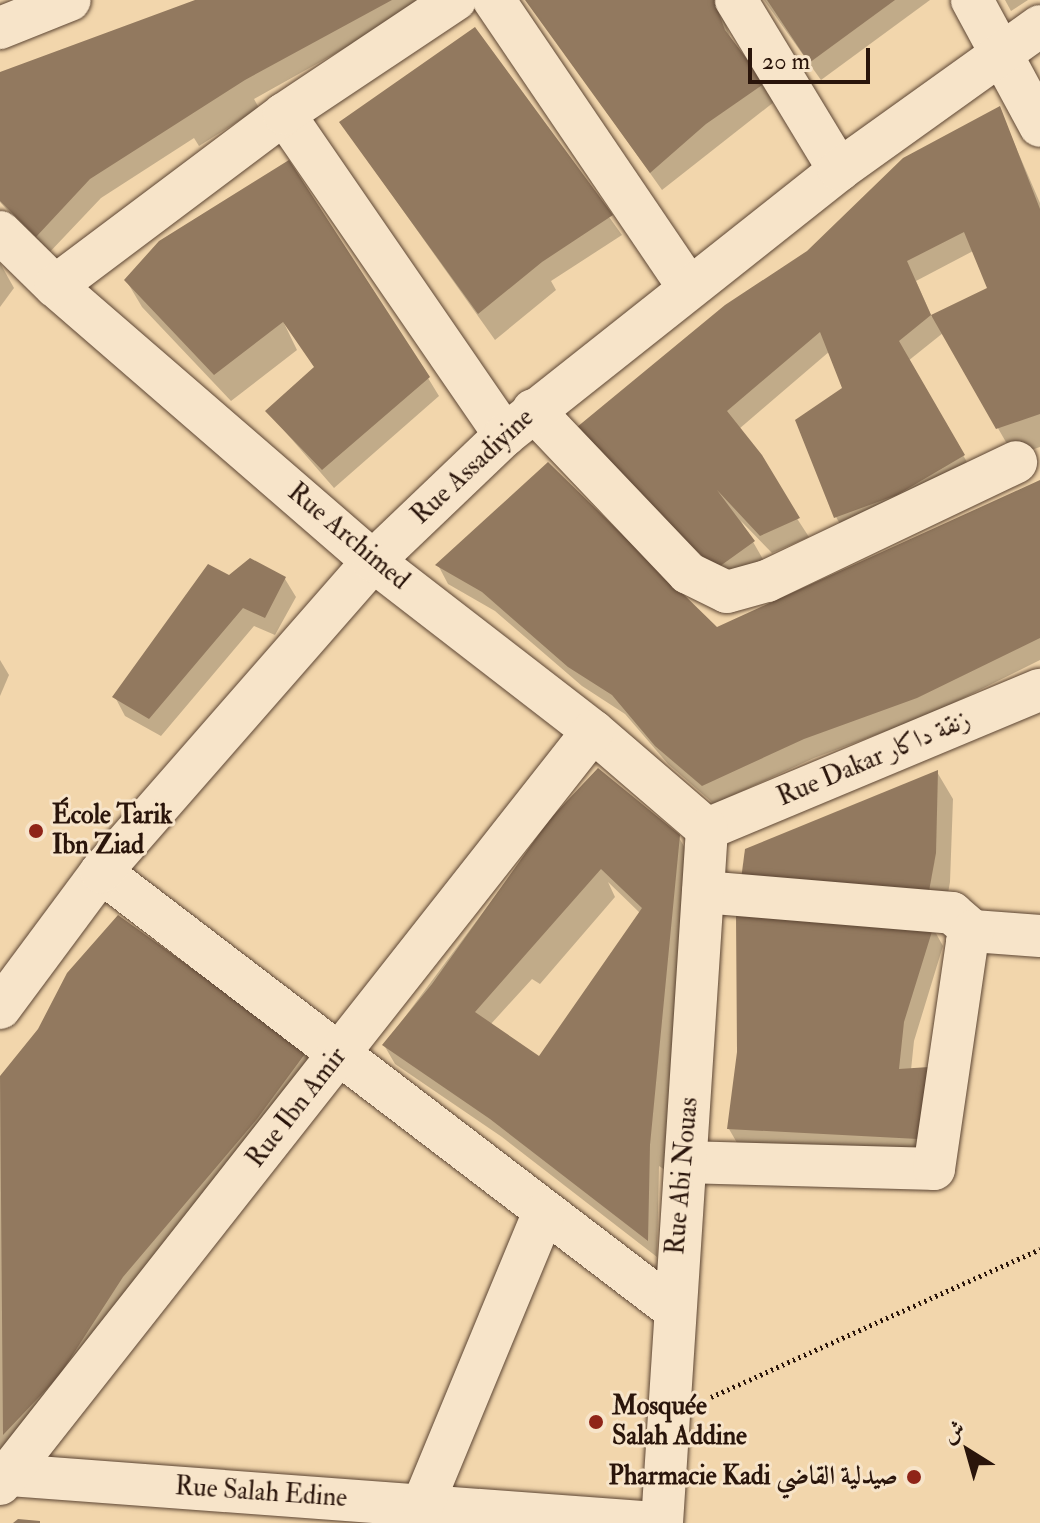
<!DOCTYPE html>
<html>
<head>
<meta charset="utf-8">
<style>
  body { margin:0 }
  #map { position:relative; width:1040px; height:1523px; overflow:hidden; background:#f2d6ac; font-family:"IM FELL Double Pica",Amiri,serif }
  div>[style] { position:absolute }
  .shadow>* { inset:0; background:#0003 }
  .building>* { inset:0; background:#92795f }
  .path>* { height:5px; margin-top:-2.5px; transform-origin:0; background:repeating-linear-gradient(90deg,#2a150b 0 2px,transparent 0 6px) }
  .roads { filter:drop-shadow(0 0 2px #5c4533) drop-shadow(0 0 2px #5c4533) }
  .minor>* { height:42px; margin:-21px; padding:0 21px; transform-origin:21px; border-radius:21px; background:#f7e4c9 }
  .dots>* { width:22px; height:22px; translate:-50% -50%; box-sizing:border-box; border:4px solid #f7e4c9; border-radius:50% }
  span { translate:-50% -50%; white-space:nowrap; text-align:center; line-height:1.15; -webkit-text-stroke:6px #f7e4c9; paint-order:stroke }
  .street-label { font-size:26px; color:#2a150b }
  .poi-label { font-size:26px; color:#2a150b; font-weight:700 }
  .left { translate:0 -50%; text-align:left }
  .right { translate:-100% -50%; text-align:right }
  .north { position:absolute; left:928px; top:1411px; width:80px; height:80px; -webkit-text-stroke:6px #f7e4c9; paint-order:stroke; rotate:323deg; font-size:22px; font-weight:700; line-height:32px; text-align:center; color:#2a150b }
  .north::after { content:''; display:block; margin:auto; width:28px; height:36px; background:#2a150b; clip-path:polygon(50% 0,100% 100%,50% 72%,0 100%) }
  .scale { position:absolute; left:748px; top:48px; width:122px; height:36px; box-sizing:border-box; border:4px solid #2a150b; border-top:0; padding-left:10px; font-size:24px; line-height:28px; white-space:nowrap; color:#2a150b; -webkit-text-stroke:6px #f7e4c9; paint-order:stroke }
</style>
</head>
<body>
<div id="map">
  <div class="shadow">
    <i style="clip-path:polygon(200px 0,431px 0,254px 99px,259px 108px,199px 146px,194px 138px,101px 198px,47px 255px,0 202px,0 74px)"></i>
    <i style="clip-path:polygon(527px 0,717px 0,732px 42px,774px 102px,662px 190px)"></i>
    <i style="clip-path:polygon(764px 0,930px 0,821px 80px)"></i>
    <i style="clip-path:polygon(1005px 0,1028px 0,1011px 11px)"></i>
    <i style="clip-path:polygon(475px 30px,622px 235px,551px 281px,556px 290px,495px 340px,341px 123px)"></i>
    <i style="clip-path:polygon(evenodd,999px 108px,1040px 203px,1040px 447px,1014px 456px,943px 333px,908px 361px,974px 474px,847px 536px,836px 517px,844px 389px,830px 351px,739px 429px,809px 537px,772px 553px,741px 521px,764px 561px,728px 586px,584px 451px,809px 252px,999px 108px,975px 250px,998px 305px,932px 317px,916px 281px,975px 250px)"></i>
    <i style="clip-path:polygon(160px 242px,428px 378px,439px 396px,334px 488px,268px 412px,316px 368px,281px 317px,297px 350px,231px 401px,142px 307px,126px 280px)"></i>
    <i style="clip-path:polygon(0 263px,14px 288px,0 307px)"></i>
    <i style="clip-path:polygon(1040px 482px,1040px 660px,927px 716px,814px 758px,714px 804px,668px 764px,625px 714px,582px 686px,495px 611px,448px 584px,438px 565px,716px 629px)"></i>
    <i style="clip-path:polygon(230px 578px,285px 579px,296px 597px,275px 635px,254px 626px,161px 736px,125px 716px,115px 697px)"></i>
    <i style="clip-path:polygon(0 660px,9px 675px,0 696px)"></i>
    <i style="clip-path:polygon(937px 772px,953px 799px,950px 882px,942px 928px,933px 928px,943px 946px,914px 1041px,911px 1070px,927px 1158px,740px 1148px,729px 1129px)"></i>
    <i style="clip-path:polygon(evenodd,551px 821px,678px 836px,689px 855px,665px 1170px,659px 1166px,657px 1257px,502px 1137px,395px 1064px,384px 1045px,551px 821px,608px 882px,640px 913px,551px 1072px,490px 1025px,532px 979px,540px 984px,615px 897px,608px 882px)"></i>
    <i style="clip-path:polygon(40px 1030px,305px 1052px,316px 1071px,0 1456px,0 1080px)"></i>
  </div>
  <div class="building">
    <i style="clip-path:polygon(195px 0,392px 0,245px 80px,90px 179px,36px 237px,0 201px,0 72px)"></i>
    <i style="clip-path:polygon(525px 0,714px 0,725px 30px,765px 83px,706px 124px,650px 173px)"></i>
    <i style="clip-path:polygon(767px 0,895px 0,809px 63px)"></i>
    <i style="clip-path:polygon(475px 27px,613px 215px,542px 262px,478px 314px,339px 122px)"></i>
    <i style="clip-path:polygon(1000px 106px,1040px 209px,1040px 414px,996px 429px,931px 315px,987px 288px,964px 232px,907px 261px,931px 315px,899px 341px,965px 455px,897px 495px,834px 518px,795px 420px,842px 388px,820px 332px,727px 411px,762px 455px,800px 518px,760px 536px,717px 490px,755px 541px,716px 569px,571px 432px,725px 305px,807px 251px,903px 158px)"></i>
    <i style="clip-path:polygon(289px 160px,430px 377px,322px 470px,265px 411px,314px 367px,283px 322px,214px 375px,124px 280px,159px 241px)"></i>
    <i style="clip-path:polygon(548px 462px,717px 627px,1040px 480px,1040px 638px,917px 698px,804px 739px,702px 786px,655px 746px,612px 695px,568px 667px,482px 592px,435px 565px)"></i>
    <i style="clip-path:polygon(250px 558px,286px 577px,265px 618px,243px 608px,149px 719px,112px 697px,208px 564px,229px 575px)"></i>
    <i style="clip-path:polygon(evenodd,598px 768px,680px 835px,650px 1145px,648px 1241px,490px 1119px,382px 1045px,432px 984px,549px 820px,598px 768px,601px 869px,642px 908px,539px 1056px,475px 1012px,601px 869px)"></i>
    <i style="clip-path:polygon(938px 770px,936px 853px,927px 902px,740px 887px,745px 849px)"></i>
    <i style="clip-path:polygon(118px 915px,307px 1051px,257px 1119px,123px 1277px,59px 1376px,3px 1435px,0 1076px,38px 1029px,67px 973px)"></i>
    <i style="clip-path:polygon(736px 915px,934px 925px,904px 1022px,899px 1069px,929px 1067px,918px 1139px,727px 1129px,737px 1052px)"></i>
    <i style="clip-path:polygon(18px 1519px,40px 1521px,40px 1523px,13px 1523px)"></i>
  </div>
  <div class="path">
    <i style="left:711px;top:1397px;width:361px;rotate:-24.2deg"></i>
  </div>
  <div class="roads">
    <div class="minor">
      <i style="left:494px;top:0;width:346px;rotate:55.9deg"></i>
      <i style="left:736px;top:0;width:199px;rotate:58.8deg"></i>
      <i style="left:972px;top:0;width:143px;rotate:61.6deg"></i>
      <i style="left:0;top:28px;width:75px;rotate:-21.8deg"></i>
      <i style="left:284px;top:114px;width:390px;rotate:55.5deg"></i>
      <i style="left:0;top:232px;width:77px;rotate:44.5deg"></i>
      <i style="left:55px;top:286px;width:420px;rotate:40.9deg"></i>
      <i style="left:373px;top:561px;width:278px;rotate:37.7deg"></i>
      <i style="left:593px;top:731px;width:150px;rotate:40.7deg"></i>
      <i style="left:55px;top:286px;width:286px;rotate:-36.9deg"></i>
      <i style="left:284px;top:114px;width:206px;rotate:-33.7deg"></i>
      <i style="left:533px;top:410px;width:225px;rotate:46.4deg"></i>
      <i style="left:688px;top:573px;width:43px;rotate:26deg"></i>
      <i style="left:727px;top:592px;width:41px;rotate:-15.4deg"></i>
      <i style="left:767px;top:581px;width:276px;rotate:-25.5deg"></i>
      <i style="left:707px;top:829px;width:361px;rotate:-22.7deg"></i>
      <i style="left:101px;top:872px;width:718px;rotate:37.36deg"></i>
      <i style="left:703px;top:892px;width:250px;rotate:4.8deg"></i>
      <i style="left:952px;top:913px;width:28px;rotate:41deg"></i>
      <i style="left:973px;top:931px;width:67px;rotate:4.3deg"></i>
      <i style="left:0;top:1008px;width:169px;rotate:-53.4deg"></i>
      <i style="left:101px;top:872px;width:413px;rotate:-48.8deg"></i>
      <i style="left:373px;top:561px;width:182px;rotate:-43.7deg"></i>
      <i style="left:505px;top:435px;width:426px;rotate:-38.4deg"></i>
      <i style="left:839px;top:170px;width:247px;rotate:-35.6deg"></i>
      <i style="left:686px;top:1162px;width:248px;rotate:1.6deg"></i>
      <i style="left:934px;top:1169px;width:229px;rotate:-81.7deg"></i>
      <i style="left:967px;top:942px;width:13px;rotate:-61deg"></i>
      <i style="left:10px;top:1475px;width:647px;rotate:4.26deg"></i>
      <i style="left:0;top:1484px;width:958px;rotate:-51.78deg"></i>
      <i style="left:423px;top:1504px;width:314px;rotate:-67.5deg"></i>
      <i style="left:662px;top:1523px;width:695px;rotate:-86.29deg"></i>
    </div>
  </div>
  <div class="dots">
    <i style="left:36px;top:831px;background:#8f2418"></i>
    <i style="left:596px;top:1422px;background:#8f2418"></i>
    <i style="left:914px;top:1477px;background:#8f2418"></i>
  </div>
  <div class="street-label">
    <span style="left:473px;top:467px;rotate:-43deg">Rue Assadiyine</span>
    <span style="left:348px;top:537px;rotate:40deg">Rue Archimed</span>
    <span style="left:874px;top:759px;rotate:-23deg">Rue Dakar زنقة داكار</span>
    <span style="left:297px;top:1108px;rotate:-52deg">Rue Ibn Amir</span>
    <span style="left:683px;top:1176px;rotate:-85deg">Rue Abi Nouas</span>
    <span style="left:261px;top:1493px;rotate:4deg">Rue Salah Edine</span>
  </div>
  <div class="poi-label">
    <span class="left" style="left:52px;top:831px">École Tarik<br>Ibn Ziad</span>
    <span class="left" style="left:612px;top:1422px">Mosquée<br>Salah Addine</span>
    <span class="right" style="left:898px;top:1477px">Pharmacie Kadi صيدلية القاضي</span>
  </div>
  <div class="north">ش</div>
  <div class="scale">20 m</div>
</div>
</body>
</html>
